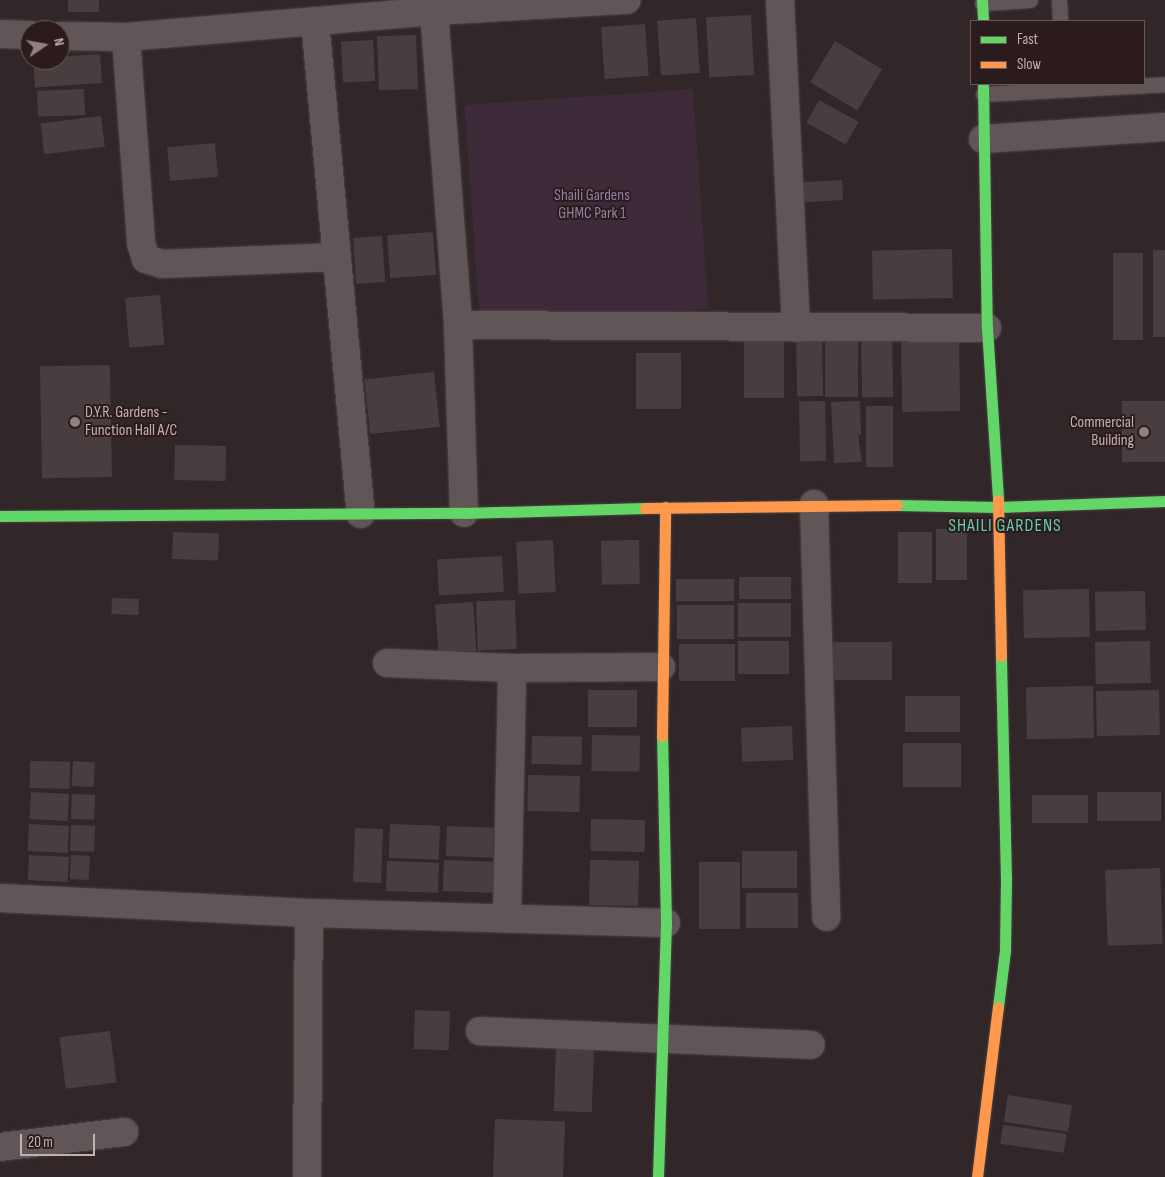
<!DOCTYPE html>
<html>
<head>
<meta charset="utf-8">
<style>
  body { margin:0 }
  #map { position:relative; width:1165px; height:1177px; overflow:hidden; background:#322728; font-family:"Sofia Sans Condensed",sans-serif }
  div>[style] { position:absolute }
  .green>* { inset:0; background:#3e2b39; transform-origin:0 0 }
  .building>* { inset:0; background:#483e40; transform-origin:0 0 }
  .roads { filter:drop-shadow(0 0 1px #4b4344) drop-shadow(0 0 1px #4b4344) }
  .lane>* { height:15px; margin:-7.5px; padding:0 7.5px; transform-origin:7.5px; border-radius:7.5px; background:#615657 }
  .street>* { height:28px; margin:-14px; padding:0 14px; transform-origin:14px; border-radius:14px; background:#615657 }
  .fast>* { height:11px; margin:-5.5px; padding:0 5.5px; transform-origin:5.5px; border-radius:5.5px; background:#63d668 }
  .slow>* { height:11px; margin:-5.5px; padding:0 5.5px; transform-origin:5.5px; border-radius:5.5px; background:#ff974d }
  .dots>* { width:14px; height:14px; translate:-50% -50%; box-sizing:border-box; border:2px solid #2c1b1d; border-radius:50% }
  span { translate:-50% -50%; white-space:nowrap; text-align:center; line-height:1.15; -webkit-text-stroke:4px #2c1b1d; paint-order:stroke }
  .park-label { font-size:16px; color:#917fa4 }
  .poi-label { font-size:16px; color:#c4b0b2 }
  .left { translate:0 -50%; text-align:left }
  .right { translate:-100% -50%; text-align:right }
  .neighbourhood-label { font-size:18px; color:#61cead; letter-spacing:1px }
  .legend { position:absolute; left:970px; top:20px; width:175px; height:65px; box-sizing:border-box; background:#2c1b1d; border:1px solid #695759; margin:0; padding:6px 9px; list-style:none; font-size:15px; color:#c4b0b2 }
  .legend li { display:flex; align-items:center; gap:10px; height:25px }
  .legend b { width:25px; border:1px solid #695759 }
  .north { position:absolute; left:20px; top:20px; width:50px; height:50px; box-sizing:border-box; background:#2c1b1d; border:1px solid #695759; border-radius:50%; rotate:78deg; font-size:14px; font-weight:700; line-height:20px; text-align:center; color:#c4b0b2 }
  .north::after { content:''; display:block; margin:auto; width:18px; height:22px; background:#918082; clip-path:polygon(50% 0,100% 100%,50% 72%,0 100%) }
  .scale { position:absolute; left:20px; top:1134px; width:75px; height:22px; box-sizing:border-box; border:2px solid #c4b0b2; border-top:0; padding-left:6px; font-size:15px; line-height:18px; white-space:nowrap; color:#c4b0b2; -webkit-text-stroke:4px #2c1b1d; paint-order:stroke }
</style>
</head>
<body>
<div id="map">
  <div class="green">
    <i style="left:693px;top:89px;width:220px;height:229px;rotate:86deg"></i>
  </div>
  <div class="building">
    <i style="left:68px;top:0;width:31px;height:12px"></i>
    <i style="left:751px;top:15px;width:60px;height:45px;rotate:87deg"></i>
    <i style="left:696px;top:18px;width:55px;height:39px;rotate:86deg"></i>
    <i style="left:645px;top:24px;width:52px;height:44px;rotate:86deg"></i>
    <i style="left:416px;top:35px;width:54px;height:39px;rotate:88deg"></i>
    <i style="left:373px;top:40px;width:41px;height:32px;rotate:87deg"></i>
    <i style="left:835px;top:41px;width:55px;height:48px;rotate:31deg"></i>
    <i style="left:100px;top:54px;width:29px;height:67px;rotate:86deg"></i>
    <i style="left:84px;top:89px;width:26px;height:47px;rotate:88deg"></i>
    <i style="left:819px;top:100px;width:45px;height:26px;rotate:29deg"></i>
    <i style="left:101px;top:116px;width:31px;height:61px;rotate:83deg"></i>
    <i style="left:215px;top:143px;width:34px;height:48px;rotate:85deg"></i>
    <i style="left:842px;top:180px;width:20px;height:46px;rotate:87deg"></i>
    <i style="left:433px;top:232px;width:43px;height:46px;rotate:86deg"></i>
    <i style="left:382px;top:236px;width:46px;height:29px;rotate:86deg"></i>
    <i style="left:952px;top:249px;width:49px;height:80px;rotate:89deg"></i>
    <i style="left:1153px;top:250px;width:12px;height:87px"></i>
    <i style="left:1113px;top:253px;width:30px;height:87px"></i>
    <i style="left:160px;top:295px;width:50px;height:35px;rotate:85deg"></i>
    <i style="left:822px;top:335px;width:61px;height:26px;rotate:89deg"></i>
    <i style="left:825px;top:335px;width:33px;height:62px"></i>
    <i style="left:892px;top:335px;width:62px;height:31px;rotate:89deg"></i>
    <i style="left:744px;top:339px;width:40px;height:59px"></i>
    <i style="left:959px;top:341px;width:70px;height:58px;rotate:89deg"></i>
    <i style="left:636px;top:353px;width:45px;height:56px"></i>
    <i style="left:110px;top:365px;width:112px;height:70px;rotate:89deg"></i>
    <i style="left:434px;top:372px;width:55px;height:70px;rotate:84deg"></i>
    <i style="left:825px;top:401px;width:60px;height:26px;rotate:89deg"></i>
    <i style="clip-path:polygon(860px 401px,861px 435px,858px 434px,862px 462px,834px 463px,831px 402px)"></i>
    <i style="left:1122px;top:401px;width:43px;height:61px"></i>
    <i style="left:866px;top:406px;width:27px;height:61px"></i>
    <i style="left:175px;top:445px;width:51px;height:35px;rotate:1deg"></i>
    <i style="left:936px;top:529px;width:31px;height:51px"></i>
    <i style="left:173px;top:532px;width:46px;height:27px;rotate:2deg"></i>
    <i style="left:898px;top:532px;width:34px;height:51px"></i>
    <i style="left:553px;top:540px;width:52px;height:37px;rotate:87deg"></i>
    <i style="left:639px;top:540px;width:44px;height:38px;rotate:89deg"></i>
    <i style="left:502px;top:556px;width:36px;height:65px;rotate:87deg"></i>
    <i style="left:791px;top:577px;width:22px;height:52px;rotate:90deg"></i>
    <i style="left:676px;top:579px;width:58px;height:22px"></i>
    <i style="left:1089px;top:589px;width:48px;height:66px;rotate:89deg"></i>
    <i style="left:1145px;top:591px;width:39px;height:50px;rotate:89deg"></i>
    <i style="left:112px;top:598px;width:27px;height:16px;rotate:2deg"></i>
    <i style="left:515px;top:600px;width:49px;height:39px;rotate:88deg"></i>
    <i style="left:473px;top:602px;width:49px;height:38px;rotate:86deg"></i>
    <i style="left:738px;top:603px;width:53px;height:34px"></i>
    <i style="left:677px;top:605px;width:57px;height:34px"></i>
    <i style="left:789px;top:641px;width:33px;height:51px;rotate:90deg"></i>
    <i style="left:1150px;top:641px;width:42px;height:55px;rotate:89deg"></i>
    <i style="left:828px;top:642px;width:64px;height:38px"></i>
    <i style="left:679px;top:644px;width:56px;height:37px"></i>
    <i style="left:1093px;top:686px;width:52px;height:67px;rotate:89deg"></i>
    <i style="left:588px;top:690px;width:49px;height:37px"></i>
    <i style="left:1159px;top:690px;width:45px;height:63px;rotate:89deg"></i>
    <i style="left:905px;top:696px;width:55px;height:36px"></i>
    <i style="left:792px;top:726px;width:34px;height:51px;rotate:88deg"></i>
    <i style="left:592px;top:735px;width:48px;height:36px;rotate:1deg"></i>
    <i style="left:532px;top:736px;width:50px;height:28px;rotate:1deg"></i>
    <i style="left:903px;top:743px;width:58px;height:44px"></i>
    <i style="left:30px;top:761px;width:40px;height:27px;rotate:1deg"></i>
    <i style="left:73px;top:761px;width:22px;height:25px;rotate:3deg"></i>
    <i style="left:528px;top:775px;width:52px;height:36px;rotate:1deg"></i>
    <i style="left:31px;top:792px;width:38px;height:27px;rotate:3deg"></i>
    <i style="left:1161px;top:792px;width:29px;height:64px;rotate:90deg"></i>
    <i style="left:72px;top:794px;width:23px;height:25px;rotate:2deg"></i>
    <i style="left:1088px;top:795px;width:28px;height:56px;rotate:90deg"></i>
    <i style="left:591px;top:819px;width:54px;height:32px;rotate:1deg"></i>
    <i style="left:29px;top:824px;width:40px;height:27px;rotate:3deg"></i>
    <i style="left:390px;top:824px;width:50px;height:34px;rotate:2deg"></i>
    <i style="left:71px;top:825px;width:24px;height:26px;rotate:2deg"></i>
    <i style="left:447px;top:826px;width:47px;height:30px;rotate:2deg"></i>
    <i style="left:355px;top:828px;width:28px;height:54px;rotate:2deg"></i>
    <i style="left:742px;top:851px;width:55px;height:37px"></i>
    <i style="left:29px;top:855px;width:40px;height:25px;rotate:3deg"></i>
    <i style="left:71px;top:855px;width:19px;height:24px;rotate:3deg"></i>
    <i style="left:444px;top:860px;width:50px;height:31px;rotate:2deg"></i>
    <i style="left:590px;top:860px;width:49px;height:45px;rotate:1deg"></i>
    <i style="left:387px;top:861px;width:52px;height:30px;rotate:2deg"></i>
    <i style="left:699px;top:862px;width:41px;height:67px"></i>
    <i style="left:1160px;top:868px;width:76px;height:55px;rotate:88deg"></i>
    <i style="left:746px;top:893px;width:52px;height:35px"></i>
    <i style="left:415px;top:1010px;width:35px;height:39px;rotate:2deg"></i>
    <i style="left:110px;top:1031px;width:52px;height:51px;rotate:83deg"></i>
    <i style="left:556px;top:1047px;width:38px;height:64px;rotate:2deg"></i>
    <i style="left:1008px;top:1095px;width:65px;height:27px;rotate:9deg"></i>
    <i style="left:495px;top:1119px;width:70px;height:58px;rotate:2deg"></i>
    <i style="left:1003px;top:1125px;width:64px;height:19px;rotate:8deg"></i>
  </div>
  <div class="roads">
    <div class="lane">
      <i style="left:1059px;top:0;width:21px;rotate:87deg"></i>
      <i style="left:982px;top:3px;width:48px;rotate:-3.6deg"></i>
      <i style="left:983px;top:94px;width:182px;rotate:-3.1deg"></i>
    </div>
    <div class="street">
      <i style="left:780px;top:0;width:328px;rotate:87.2deg"></i>
      <i style="left:434px;top:11px;width:315px;rotate:85.6deg"></i>
      <i style="left:458px;top:325px;width:188px;rotate:88.2deg"></i>
      <i style="left:315px;top:21px;width:495px;rotate:84.7deg"></i>
      <i style="left:0;top:34px;width:30px;rotate:2deg"></i>
      <i style="left:60px;top:36px;width:66px;rotate:0.9deg"></i>
      <i style="left:126px;top:37px;width:309px;rotate:-4.8deg"></i>
      <i style="left:434px;top:11px;width:193px;rotate:-3.3deg"></i>
      <i style="left:126px;top:37px;width:207px;rotate:85.8deg"></i>
      <i style="left:141px;top:243px;width:17px;rotate:73deg"></i>
      <i style="left:146px;top:259px;width:17px;rotate:17deg"></i>
      <i style="left:162px;top:264px;width:173px;rotate:-2.3deg"></i>
      <i style="left:983px;top:139px;width:182px;rotate:-3.8deg"></i>
      <i style="left:458px;top:325px;width:529px;rotate:0.32deg"></i>
      <i style="left:814px;top:504px;width:413px;rotate:88.3deg"></i>
      <i style="left:387px;top:663px;width:125px;rotate:2.3deg"></i>
      <i style="left:512px;top:668px;width:149px;rotate:-0.4deg"></i>
      <i style="left:0;top:898px;width:309px;rotate:2.8deg"></i>
      <i style="left:309px;top:913px;width:357px;rotate:1.6deg"></i>
      <i style="left:507px;top:917px;width:249px;rotate:-88.8deg"></i>
      <i style="left:480px;top:1031px;width:331px;rotate:2.4deg"></i>
      <i style="left:0;top:1147px;width:125px;rotate:-6.9deg"></i>
      <i style="left:307px;top:1177px;width:264px;rotate:-89.6deg"></i>
    </div>
    <div class="fast">
      <i style="left:982px;top:0;width:21px;rotate:87deg"></i>
      <i style="left:983px;top:84px;width:244px;rotate:89.1deg"></i>
      <i style="left:987px;top:328px;width:172px;rotate:86.3deg"></i>
      <i style="left:897px;top:505px;width:101px;rotate:1.1deg"></i>
      <i style="left:998px;top:507px;width:167px;rotate:-2.1deg"></i>
      <i style="left:0;top:516px;width:464px;rotate:-0.4deg"></i>
      <i style="left:464px;top:513px;width:181px;rotate:-1.6deg"></i>
      <i style="left:998px;top:1007px;width:56px;rotate:-82.9deg"></i>
      <i style="left:1005px;top:951px;width:71px;rotate:-89.2deg"></i>
      <i style="left:1006px;top:880px;width:224px;rotate:-91.3deg"></i>
      <i style="left:658px;top:1177px;width:254px;rotate:-88.2deg"></i>
      <i style="left:666px;top:923px;width:187px;rotate:-91.2deg"></i>
    </div>
    <div class="slow">
      <i style="left:998px;top:500px;width:156px;rotate:88.9deg"></i>
      <i style="left:645px;top:508px;width:252px;rotate:-0.7deg"></i>
      <i style="left:662px;top:736px;width:229px;rotate:-89.2deg"></i>
      <i style="left:977px;top:1177px;width:171px;rotate:-83deg"></i>
    </div>
  </div>
  <div class="dots">
    <i style="left:75px;top:422px;background:#918082"></i>
    <i style="left:1144px;top:432px;background:#918082"></i>
  </div>
  <div class="park-label">
    <span style="left:592px;top:205px">Shaili Gardens<br>GHMC Park 1</span>
  </div>
  <div class="poi-label">
    <span class="left" style="left:85px;top:422px">D.Y.R. Gardens -<br>Function Hall A/C</span>
    <span class="right" style="left:1134px;top:432px">Commercial<br>Building</span>
  </div>
  <div class="neighbourhood-label">
    <span style="left:1005px;top:526px">SHAILI GARDENS</span>
  </div>
  <ul class="legend">
  <li><b style="height:6px;background:#63d668"></b>Fast</li>
  <li><b style="height:6px;background:#ff974d"></b>Slow</li>
  </ul>
  <div class="north">N</div>
  <div class="scale">20 m</div>
</div>
</body>
</html>
